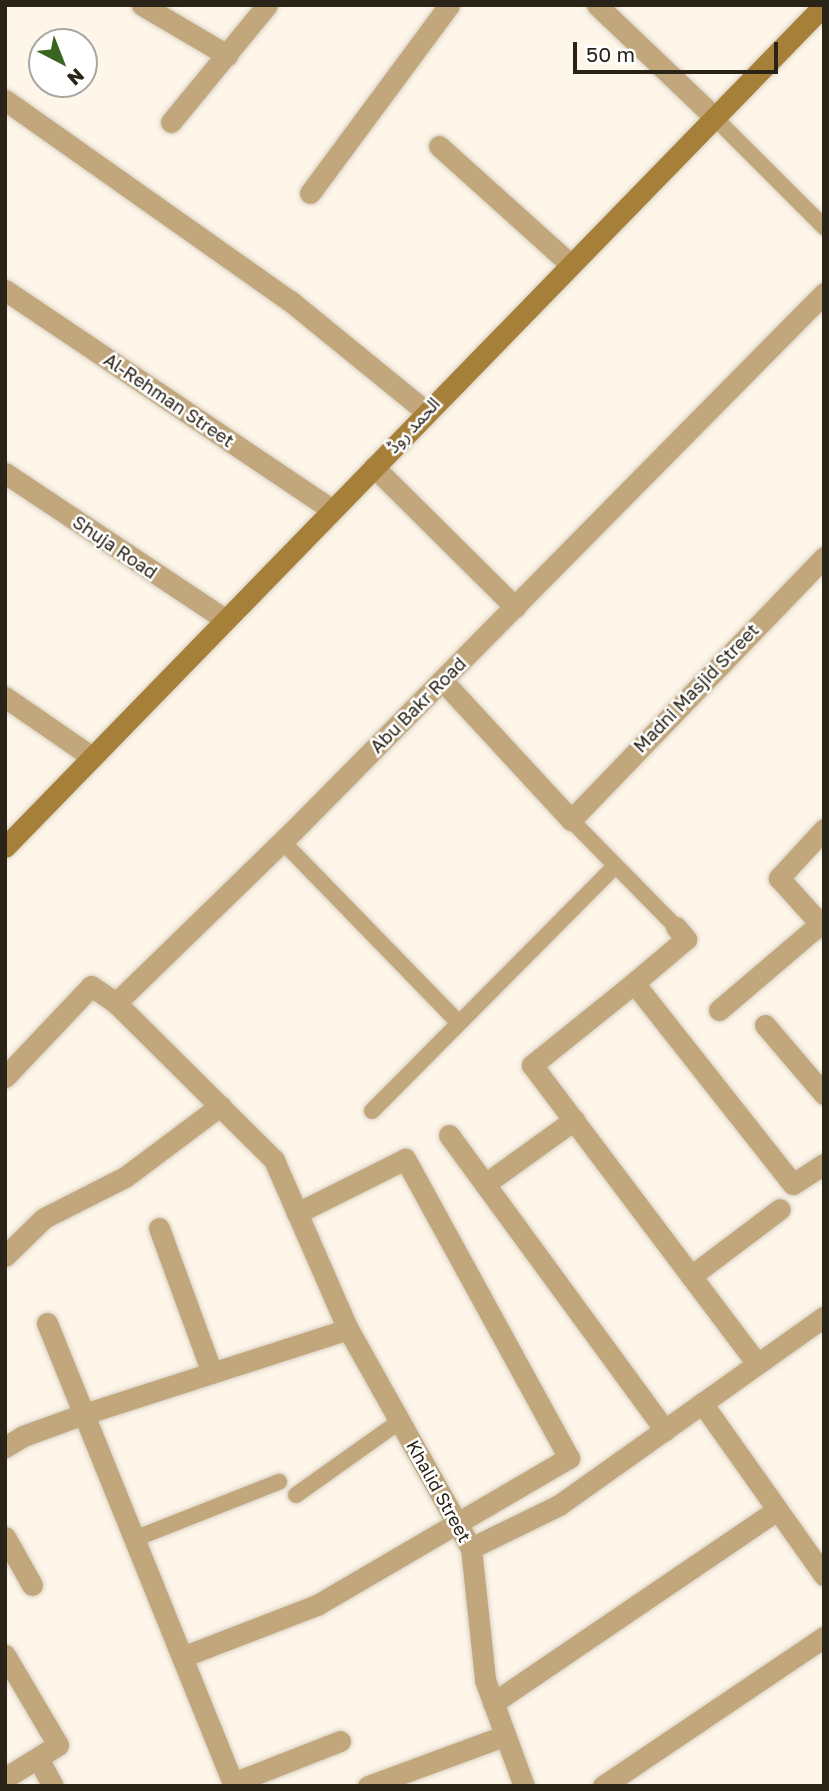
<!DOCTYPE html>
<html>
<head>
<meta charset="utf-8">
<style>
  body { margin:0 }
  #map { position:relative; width:829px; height:1791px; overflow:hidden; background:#fef6e9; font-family:"Golos Text","Noto Sans Arabic",sans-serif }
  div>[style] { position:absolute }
  .roads { filter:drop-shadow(0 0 2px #d8d0c3) drop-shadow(0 0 2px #d8d0c3) }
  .lane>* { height:16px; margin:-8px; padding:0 8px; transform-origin:8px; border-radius:8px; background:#c1a77b }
  .street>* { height:21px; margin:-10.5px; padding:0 10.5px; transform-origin:10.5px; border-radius:10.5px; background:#c1a77b }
  .secondary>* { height:21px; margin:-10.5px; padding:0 10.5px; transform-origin:10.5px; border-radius:10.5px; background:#a67f38 }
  span { translate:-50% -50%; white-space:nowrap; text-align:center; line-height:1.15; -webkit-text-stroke:5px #fff; paint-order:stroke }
  .street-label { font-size:18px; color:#2a2317 }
  .frame { position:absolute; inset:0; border:7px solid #2a2317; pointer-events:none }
  .north { position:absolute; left:28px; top:28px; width:70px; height:70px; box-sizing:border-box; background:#fff; border:2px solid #aaa7a2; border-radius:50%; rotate:138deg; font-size:19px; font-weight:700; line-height:28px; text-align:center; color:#2a2317 }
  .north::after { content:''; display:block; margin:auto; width:24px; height:32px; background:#3b6420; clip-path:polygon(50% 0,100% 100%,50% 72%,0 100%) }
  .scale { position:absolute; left:573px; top:42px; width:205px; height:32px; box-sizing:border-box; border:4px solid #2a2317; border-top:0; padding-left:9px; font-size:21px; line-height:24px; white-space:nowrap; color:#2a2317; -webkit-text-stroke:5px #fff; paint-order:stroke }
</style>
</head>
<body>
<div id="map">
  <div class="roads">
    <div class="lane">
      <i style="left:714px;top:117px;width:156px;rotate:45deg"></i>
      <i style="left:571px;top:820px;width:150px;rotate:45.5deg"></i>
      <i style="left:282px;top:841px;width:254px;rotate:45.8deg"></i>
      <i style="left:372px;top:1111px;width:345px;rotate:-45.2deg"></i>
      <i style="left:296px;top:1495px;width:128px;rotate:-35.4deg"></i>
      <i style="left:134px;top:1539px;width:156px;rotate:-21.5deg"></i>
    </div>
    <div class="street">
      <i style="left:142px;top:5px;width:99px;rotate:30.5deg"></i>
      <i style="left:597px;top:5px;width:162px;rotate:43.7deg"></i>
      <i style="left:5px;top:100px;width:347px;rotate:35.2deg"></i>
      <i style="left:289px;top:300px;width:176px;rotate:39.2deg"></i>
      <i style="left:171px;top:122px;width:151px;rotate:-50.6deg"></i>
      <i style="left:439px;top:146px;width:176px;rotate:42deg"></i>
      <i style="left:310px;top:193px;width:234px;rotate:-53.5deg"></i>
      <i style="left:5px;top:290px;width:394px;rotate:33.9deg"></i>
      <i style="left:374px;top:467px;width:199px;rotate:44.8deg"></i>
      <i style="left:5px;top:473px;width:265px;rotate:33.6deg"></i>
      <i style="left:442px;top:680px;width:190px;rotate:47.3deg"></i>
      <i style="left:571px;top:820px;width:365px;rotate:-46.1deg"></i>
      <i style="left:5px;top:697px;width:106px;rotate:34.6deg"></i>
      <i style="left:824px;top:829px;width:67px;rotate:132.6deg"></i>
      <i style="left:779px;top:878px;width:67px;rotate:48deg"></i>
      <i style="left:676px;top:927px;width:16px;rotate:50deg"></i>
      <i style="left:686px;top:939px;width:68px;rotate:139.8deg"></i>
      <i style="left:634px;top:983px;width:256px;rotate:51.7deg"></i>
      <i style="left:793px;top:1184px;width:37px;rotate:-33deg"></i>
      <i style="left:634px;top:983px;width:131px;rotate:141.2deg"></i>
      <i style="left:532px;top:1065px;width:374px;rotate:53deg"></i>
      <i style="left:116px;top:1003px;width:245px;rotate:-44.2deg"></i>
      <i style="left:292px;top:832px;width:757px;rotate:-45.37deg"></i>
      <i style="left:719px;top:1010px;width:133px;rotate:-40.4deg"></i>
      <i style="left:765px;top:1025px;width:91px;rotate:49.5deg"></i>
      <i style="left:5px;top:1077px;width:125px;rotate:-46.6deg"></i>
      <i style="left:91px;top:986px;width:30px;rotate:34deg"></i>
      <i style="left:116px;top:1003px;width:223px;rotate:44.8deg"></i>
      <i style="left:274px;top:1160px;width:184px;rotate:66.4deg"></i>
      <i style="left:348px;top:1329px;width:251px;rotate:60.7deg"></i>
      <i style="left:471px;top:1548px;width:133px;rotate:83.9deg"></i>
      <i style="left:485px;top:1680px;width:113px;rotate:69.8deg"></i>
      <i style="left:449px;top:1135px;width:366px;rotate:53.8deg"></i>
      <i style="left:485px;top:1184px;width:110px;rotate:-35.7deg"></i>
      <i style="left:159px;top:1228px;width:154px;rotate:69.9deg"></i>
      <i style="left:5px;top:1256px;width:54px;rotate:-44.3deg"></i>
      <i style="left:44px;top:1218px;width:91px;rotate:-26.8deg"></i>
      <i style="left:125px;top:1177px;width:119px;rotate:-36.8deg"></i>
      <i style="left:691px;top:1276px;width:111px;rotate:-37deg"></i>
      <i style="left:47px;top:1323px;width:499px;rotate:68deg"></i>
      <i style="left:702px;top:1403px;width:211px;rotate:54.7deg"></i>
      <i style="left:5px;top:1447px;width:21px;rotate:-31deg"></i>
      <i style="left:23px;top:1436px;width:65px;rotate:-19.8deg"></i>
      <i style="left:84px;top:1414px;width:277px;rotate:-17.8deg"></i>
      <i style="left:5px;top:1537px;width:55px;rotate:60.6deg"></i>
      <i style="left:471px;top:1548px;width:98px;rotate:-26deg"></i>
      <i style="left:559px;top:1505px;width:325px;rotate:-35.4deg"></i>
      <i style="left:5px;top:1655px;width:104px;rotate:59.5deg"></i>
      <i style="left:58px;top:1745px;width:62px;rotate:148.1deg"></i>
      <i style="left:182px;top:1657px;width:145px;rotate:-21.1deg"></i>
      <i style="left:317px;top:1605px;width:292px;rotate:-30.3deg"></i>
      <i style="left:569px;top:1458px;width:341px;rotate:-118.7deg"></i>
      <i style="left:405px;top:1159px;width:121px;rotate:153.4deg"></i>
      <i style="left:493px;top:1703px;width:343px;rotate:-34.2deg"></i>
      <i style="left:38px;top:1758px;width:32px;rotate:62deg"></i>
      <i style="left:233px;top:1783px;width:115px;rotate:-21.4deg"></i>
      <i style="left:368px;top:1786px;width:145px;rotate:-20.2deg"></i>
      <i style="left:603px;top:1786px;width:267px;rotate:-34deg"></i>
    </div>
    <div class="secondary">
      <i style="left:5px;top:847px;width:1175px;rotate:-45.79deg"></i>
    </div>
  </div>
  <div class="street-label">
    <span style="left:169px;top:400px;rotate:34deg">Al-Rehman Street</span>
    <span style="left:413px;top:425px;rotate:-47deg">الحمد روڈ</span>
    <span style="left:115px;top:547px;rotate:34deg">Shuja Road</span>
    <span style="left:696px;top:688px;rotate:-46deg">Madni Masjid Street</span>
    <span style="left:418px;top:705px;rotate:-45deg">Abu Bakr Road</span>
    <span style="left:439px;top:1491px;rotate:61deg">Khalid Street</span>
  </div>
  <div class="frame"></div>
  <div class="north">N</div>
  <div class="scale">50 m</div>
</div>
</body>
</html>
